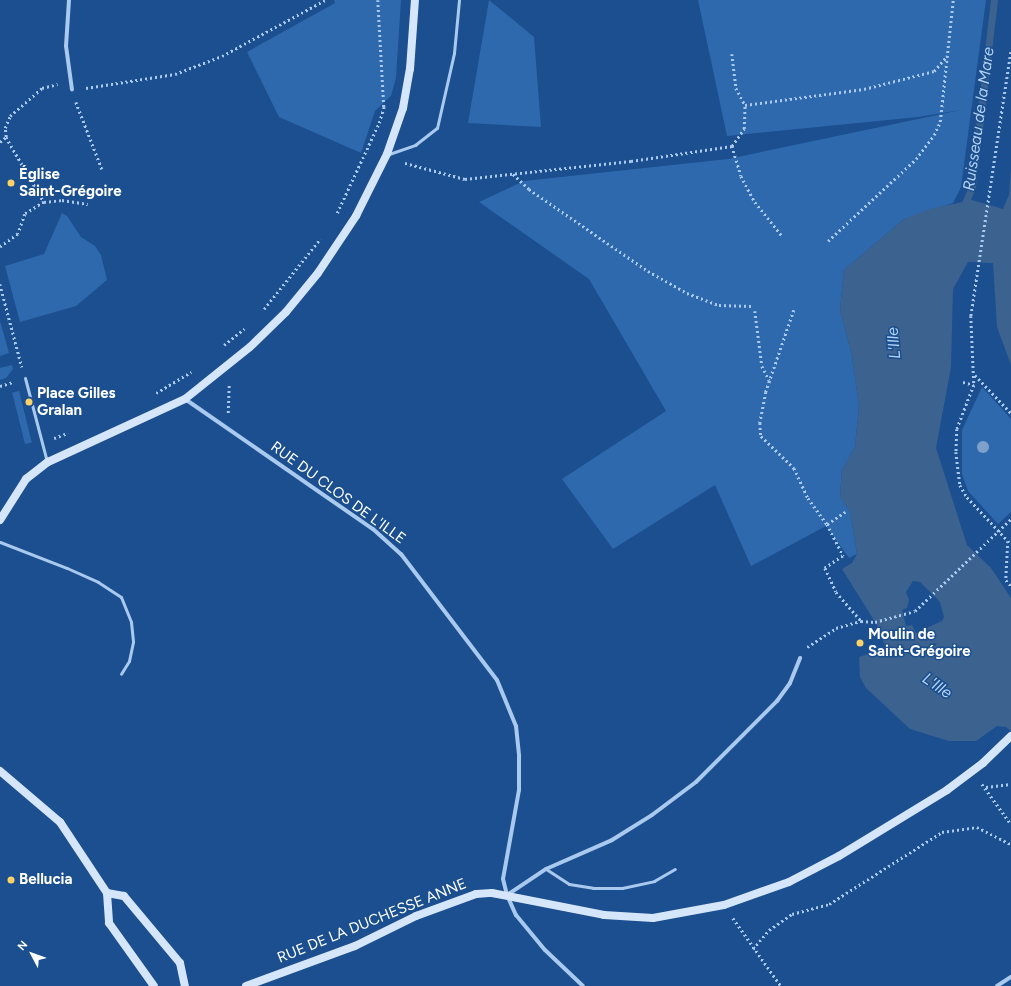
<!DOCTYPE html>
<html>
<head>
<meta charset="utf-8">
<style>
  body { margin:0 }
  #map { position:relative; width:1011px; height:986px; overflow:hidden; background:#1b4f8f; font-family:Figtree,sans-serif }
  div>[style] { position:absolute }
  .green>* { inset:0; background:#2e69ad; transform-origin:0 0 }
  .water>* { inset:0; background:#3c6290 }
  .stream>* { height:7px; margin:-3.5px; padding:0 3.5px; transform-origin:3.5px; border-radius:3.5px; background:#3c6290 }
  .path>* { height:2.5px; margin-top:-1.25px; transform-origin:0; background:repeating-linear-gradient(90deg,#a9c9ee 0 2px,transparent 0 5px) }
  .lane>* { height:3px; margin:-1.5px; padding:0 1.5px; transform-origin:1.5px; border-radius:1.5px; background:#a9c9ee }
  .street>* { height:4px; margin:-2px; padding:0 2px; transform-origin:2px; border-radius:2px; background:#a9c9ee }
  .secondary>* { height:8px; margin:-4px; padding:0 4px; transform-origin:4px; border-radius:4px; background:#d6e6fa }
  .trees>* { width:12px; height:12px; margin:-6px; border-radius:50%; background:#7ea0ca }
  .dots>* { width:11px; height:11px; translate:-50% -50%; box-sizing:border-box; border:2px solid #1b4f8f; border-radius:50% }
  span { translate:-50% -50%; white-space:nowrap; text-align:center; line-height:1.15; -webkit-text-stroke:3px #1b4f8f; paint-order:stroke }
  .poi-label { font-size:15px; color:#fff; font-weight:700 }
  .left { translate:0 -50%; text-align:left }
  .street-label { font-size:15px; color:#fff }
  .water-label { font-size:16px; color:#b5d3f5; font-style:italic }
  .north { position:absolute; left:12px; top:934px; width:40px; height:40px; -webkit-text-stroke:3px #1b4f8f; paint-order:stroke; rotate:311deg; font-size:11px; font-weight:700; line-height:16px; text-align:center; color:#fff }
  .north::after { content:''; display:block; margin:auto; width:14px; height:18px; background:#fff; clip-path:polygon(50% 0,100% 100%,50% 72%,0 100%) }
</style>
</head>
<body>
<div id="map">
  <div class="green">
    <i style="clip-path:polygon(334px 0,401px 0,396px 78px,391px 96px,375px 111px,361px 153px,279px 117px,247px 52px,335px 3px)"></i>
    <i style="clip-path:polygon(489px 0,534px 37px,541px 127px,468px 123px)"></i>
    <i style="clip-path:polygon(698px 0,986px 0,961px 187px,953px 203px,904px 219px,844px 270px,840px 310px,852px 356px,859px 406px,855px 447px,842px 470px,840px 496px,850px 512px,857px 554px,849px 558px,826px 526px,751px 566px,715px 485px,613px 549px,562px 479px,666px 411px,589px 279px,479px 202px,524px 181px,728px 159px,961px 110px,918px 117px,727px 136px)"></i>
    <i style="clip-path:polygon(62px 213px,67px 216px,81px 237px,95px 246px,101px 255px,107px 280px,76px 306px,20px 322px,5px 266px,44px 254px)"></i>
    <i style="clip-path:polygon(0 321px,9px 353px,0 356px)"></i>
    <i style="clip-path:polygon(12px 365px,13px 369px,6px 378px,0 380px,0 368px)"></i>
    <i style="clip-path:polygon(982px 387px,1011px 419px,1011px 512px,998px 524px,968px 491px,962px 474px,962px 430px)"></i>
    <i style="left:19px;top:391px;width:53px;height:7px;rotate:76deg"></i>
  </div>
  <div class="water">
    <i style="clip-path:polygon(evenodd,1011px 169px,1011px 365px,997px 327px,993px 263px,968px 262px,953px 289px,951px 367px,936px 448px,967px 545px,991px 568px,1011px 598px,1011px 731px,1006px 727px,997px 726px,976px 741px,949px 741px,910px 729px,866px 688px,860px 677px,859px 657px,886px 648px,877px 625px,842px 569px,852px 563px,857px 554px,850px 512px,840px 497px,842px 470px,855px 447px,859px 406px,852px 356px,840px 310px,844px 270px,904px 219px,930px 209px,972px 200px,1003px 209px,1009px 195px,1011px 169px,913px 581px,920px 582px,940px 602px,944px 617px,942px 621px,916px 633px,912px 625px,906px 626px,902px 610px,907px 608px,909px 600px,906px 592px,913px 581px)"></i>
  </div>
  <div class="stream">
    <i style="left:963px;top:208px;width:23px;rotate:-67deg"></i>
    <i style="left:972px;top:187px;width:188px;rotate:-83.3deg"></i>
  </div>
  <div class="path">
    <i style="left:378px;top:0;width:107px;rotate:86.8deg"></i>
    <i style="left:1011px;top:52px;width:267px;rotate:98.6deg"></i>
    <i style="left:971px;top:316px;width:69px;rotate:87.5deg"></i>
    <i style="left:974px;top:385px;width:47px;rotate:111.1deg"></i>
    <i style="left:957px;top:429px;width:23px;rotate:92deg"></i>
    <i style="left:956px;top:452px;width:33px;rotate:83deg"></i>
    <i style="left:960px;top:485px;width:14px;rotate:60deg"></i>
    <i style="left:967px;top:497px;width:64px;rotate:46.9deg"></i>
    <i style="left:732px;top:54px;width:34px;rotate:83deg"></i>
    <i style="left:736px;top:88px;width:19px;rotate:62deg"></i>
    <i style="left:86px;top:88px;width:90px;rotate:-8.9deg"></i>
    <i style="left:175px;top:74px;width:50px;rotate:-21deg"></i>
    <i style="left:222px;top:56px;width:117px;rotate:-28.5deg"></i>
    <i style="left:76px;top:102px;width:72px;rotate:68.8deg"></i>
    <i style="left:6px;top:137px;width:9px;rotate:-96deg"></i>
    <i style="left:5px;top:128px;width:13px;rotate:-67deg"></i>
    <i style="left:10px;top:116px;width:43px;rotate:-41.2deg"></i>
    <i style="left:42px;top:88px;width:16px;rotate:-14deg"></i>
    <i style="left:0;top:142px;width:8px;rotate:-40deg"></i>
    <i style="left:6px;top:137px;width:75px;rotate:59.7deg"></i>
    <i style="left:44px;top:202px;width:22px;rotate:148deg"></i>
    <i style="left:25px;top:214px;width:21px;rotate:109deg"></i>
    <i style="left:18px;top:234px;width:22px;rotate:144deg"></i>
    <i style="left:732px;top:146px;width:31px;rotate:73deg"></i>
    <i style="left:741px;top:176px;width:30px;rotate:62deg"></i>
    <i style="left:755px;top:202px;width:43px;rotate:51.5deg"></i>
    <i style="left:405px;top:163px;width:62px;rotate:14.9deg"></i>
    <i style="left:465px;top:179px;width:167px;rotate:-6.2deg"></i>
    <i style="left:631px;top:161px;width:102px;rotate:-8.4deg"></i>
    <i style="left:732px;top:146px;width:21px;rotate:-55deg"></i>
    <i style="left:744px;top:129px;width:24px;rotate:-88deg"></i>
    <i style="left:745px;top:105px;width:120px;rotate:-7.7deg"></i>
    <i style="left:864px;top:89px;width:72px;rotate:-14.4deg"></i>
    <i style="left:934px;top:71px;width:20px;rotate:-49deg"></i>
    <i style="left:513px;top:174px;width:22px;rotate:43deg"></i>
    <i style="left:529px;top:189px;width:145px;rotate:34.6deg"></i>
    <i style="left:648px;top:271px;width:45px;rotate:29.4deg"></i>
    <i style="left:687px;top:293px;width:34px;rotate:21deg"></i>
    <i style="left:719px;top:305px;width:32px;rotate:2deg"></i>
    <i style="left:44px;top:202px;width:18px;rotate:-6deg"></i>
    <i style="left:62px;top:200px;width:26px;rotate:9deg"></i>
    <i style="left:337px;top:213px;width:99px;rotate:-65deg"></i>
    <i style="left:379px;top:123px;width:17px;rotate:-73deg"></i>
    <i style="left:828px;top:241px;width:120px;rotate:-43deg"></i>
    <i style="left:916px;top:159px;width:30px;rotate:-53deg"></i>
    <i style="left:934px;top:135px;width:14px;rotate:-65deg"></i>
    <i style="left:940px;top:122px;width:123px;rotate:-83.9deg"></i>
    <i style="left:0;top:284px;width:86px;rotate:75.2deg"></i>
    <i style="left:264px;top:309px;width:90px;rotate:-51.3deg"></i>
    <i style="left:794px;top:310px;width:87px;rotate:108.9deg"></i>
    <i style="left:766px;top:392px;width:32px;rotate:101deg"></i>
    <i style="left:760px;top:423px;width:13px;rotate:86deg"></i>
    <i style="left:761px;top:436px;width:46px;rotate:44.1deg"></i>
    <i style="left:794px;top:468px;width:33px;rotate:65deg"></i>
    <i style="left:808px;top:498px;width:32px;rotate:54deg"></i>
    <i style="left:827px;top:524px;width:36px;rotate:63deg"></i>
    <i style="left:843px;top:556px;width:22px;rotate:146deg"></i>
    <i style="left:825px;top:568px;width:26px;rotate:65deg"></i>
    <i style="left:836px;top:592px;width:38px;rotate:49deg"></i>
    <i style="left:755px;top:311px;width:55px;rotate:82.7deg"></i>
    <i style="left:762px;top:366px;width:16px;rotate:63deg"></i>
    <i style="left:224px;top:345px;width:26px;rotate:-39deg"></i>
    <i style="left:975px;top:375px;width:52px;rotate:46.5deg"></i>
    <i style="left:963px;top:382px;width:11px;rotate:15deg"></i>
    <i style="left:0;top:386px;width:14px;rotate:-17deg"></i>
    <i style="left:156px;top:393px;width:41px;rotate:-31deg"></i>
    <i style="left:228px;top:413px;width:29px;rotate:-88deg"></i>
    <i style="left:54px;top:438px;width:15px;rotate:-20deg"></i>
    <i style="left:827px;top:524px;width:22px;rotate:-34deg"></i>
    <i style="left:1008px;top:541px;width:39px;rotate:93deg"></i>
    <i style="left:1006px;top:580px;width:8px;rotate:50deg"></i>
    <i style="left:807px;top:647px;width:35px;rotate:-33deg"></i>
    <i style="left:836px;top:628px;width:26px;rotate:-16deg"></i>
    <i style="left:861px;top:621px;width:14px;rotate:4deg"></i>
    <i style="left:875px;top:622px;width:41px;rotate:-15.4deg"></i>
    <i style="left:915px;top:611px;width:133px;rotate:-43.8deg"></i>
    <i style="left:982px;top:784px;width:49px;rotate:54.1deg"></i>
    <i style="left:986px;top:787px;width:25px;rotate:-7deg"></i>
    <i style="left:733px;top:918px;width:83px;rotate:54.8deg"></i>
    <i style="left:753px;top:949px;width:25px;rotate:-50deg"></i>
    <i style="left:769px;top:930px;width:28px;rotate:-35deg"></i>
    <i style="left:792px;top:914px;width:38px;rotate:-15deg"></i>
    <i style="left:829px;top:904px;width:134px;rotate:-32.5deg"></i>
    <i style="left:942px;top:832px;width:35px;rotate:-8deg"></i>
    <i style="left:977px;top:827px;width:38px;rotate:27deg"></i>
  </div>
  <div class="lane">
    <i style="left:389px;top:154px;width:28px;rotate:-19deg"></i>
    <i style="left:415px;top:145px;width:28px;rotate:-38deg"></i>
    <i style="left:437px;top:128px;width:77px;rotate:-77.2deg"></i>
    <i style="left:454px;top:53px;width:53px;rotate:-84.6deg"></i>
    <i style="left:25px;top:378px;width:87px;rotate:75.3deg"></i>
    <i style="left:0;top:542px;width:72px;rotate:21.2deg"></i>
    <i style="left:67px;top:568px;width:34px;rotate:24deg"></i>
    <i style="left:98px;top:582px;width:27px;rotate:33deg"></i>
    <i style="left:121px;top:597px;width:27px;rotate:68deg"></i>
    <i style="left:131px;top:622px;width:20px;rotate:84deg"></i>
    <i style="left:133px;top:642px;width:19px;rotate:102deg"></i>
    <i style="left:129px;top:661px;width:15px;rotate:122deg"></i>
    <i style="left:546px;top:869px;width:27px;rotate:33deg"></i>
    <i style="left:569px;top:884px;width:24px;rotate:9deg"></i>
    <i style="left:593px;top:888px;width:29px"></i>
    <i style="left:622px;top:888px;width:33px;rotate:-12deg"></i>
    <i style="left:654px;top:881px;width:24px;rotate:-30deg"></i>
  </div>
  <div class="street">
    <i style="left:69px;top:0;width:46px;rotate:93.7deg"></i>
    <i style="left:66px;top:46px;width:44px;rotate:82.2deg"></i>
    <i style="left:185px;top:399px;width:229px;rotate:34.7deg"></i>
    <i style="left:373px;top:529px;width:38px;rotate:42deg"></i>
    <i style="left:401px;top:554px;width:158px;rotate:52.7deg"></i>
    <i style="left:497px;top:680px;width:50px;rotate:67.6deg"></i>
    <i style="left:516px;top:726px;width:30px;rotate:84deg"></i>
    <i style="left:519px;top:756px;width:34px;rotate:90deg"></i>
    <i style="left:519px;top:790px;width:90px;rotate:100.2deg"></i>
    <i style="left:503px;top:879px;width:16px;rotate:76deg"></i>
    <i style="left:507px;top:895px;width:22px;rotate:66deg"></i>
    <i style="left:516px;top:915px;width:45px;rotate:50.4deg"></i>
    <i style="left:545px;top:950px;width:52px;rotate:43.5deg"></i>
    <i style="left:507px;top:895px;width:47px;rotate:-33.7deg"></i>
    <i style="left:546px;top:869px;width:72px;rotate:-23.7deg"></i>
    <i style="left:612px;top:840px;width:47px;rotate:-32deg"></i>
    <i style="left:652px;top:815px;width:55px;rotate:-36.9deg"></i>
    <i style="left:696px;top:782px;width:115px;rotate:-45deg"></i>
    <i style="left:777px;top:701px;width:22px;rotate:-54deg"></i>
    <i style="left:790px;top:683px;width:27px;rotate:-68deg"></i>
    <i style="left:997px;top:986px;width:17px;rotate:-33deg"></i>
  </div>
  <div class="secondary">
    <i style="left:0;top:520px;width:49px;rotate:-57.6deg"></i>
    <i style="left:26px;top:479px;width:28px;rotate:-38deg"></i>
    <i style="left:48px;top:462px;width:151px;rotate:-24.7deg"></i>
    <i style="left:185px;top:399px;width:83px;rotate:-38.7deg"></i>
    <i style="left:250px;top:347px;width:50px;rotate:-44.2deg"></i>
    <i style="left:286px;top:312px;width:50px;rotate:-50.6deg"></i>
    <i style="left:318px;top:273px;width:69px;rotate:-56.3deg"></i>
    <i style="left:356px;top:216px;width:69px;rotate:-63.4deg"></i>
    <i style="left:387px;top:154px;width:49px;rotate:-70.8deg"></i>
    <i style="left:403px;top:108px;width:40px;rotate:-80deg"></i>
    <i style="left:410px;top:69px;width:69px;rotate:-85.9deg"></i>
    <i style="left:0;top:771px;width:79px;rotate:40.4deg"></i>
    <i style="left:60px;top:822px;width:85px;rotate:56.5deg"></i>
    <i style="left:107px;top:893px;width:30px;rotate:86deg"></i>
    <i style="left:109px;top:923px;width:77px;rotate:54.5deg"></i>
    <i style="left:107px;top:893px;width:17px;rotate:10deg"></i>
    <i style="left:124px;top:896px;width:87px;rotate:50.1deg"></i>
    <i style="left:180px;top:963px;width:24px;rotate:78deg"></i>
    <i style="left:246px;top:986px;width:116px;rotate:-20.2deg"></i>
    <i style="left:355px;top:946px;width:68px;rotate:-26.2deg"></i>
    <i style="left:416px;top:916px;width:64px;rotate:-20.1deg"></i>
    <i style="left:476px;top:894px;width:16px;rotate:-4deg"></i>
    <i style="left:492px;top:893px;width:114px;rotate:11.1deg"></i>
    <i style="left:604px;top:915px;width:49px;rotate:3.5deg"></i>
    <i style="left:653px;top:918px;width:72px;rotate:-10.4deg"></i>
    <i style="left:724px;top:905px;width:69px;rotate:-19.5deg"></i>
    <i style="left:789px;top:882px;width:56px;rotate:-27.5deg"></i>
    <i style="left:839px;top:856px;width:127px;rotate:-31.4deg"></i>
    <i style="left:947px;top:790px;width:45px;rotate:-36.9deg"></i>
    <i style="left:983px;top:763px;width:39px;rotate:-44deg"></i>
  </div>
  <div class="trees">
    <i style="left:983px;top:447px"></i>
  </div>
  <div class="dots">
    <i style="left:11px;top:183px;background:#ffd166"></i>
    <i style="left:29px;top:402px;background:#ffd166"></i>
    <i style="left:860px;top:643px;background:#ffd166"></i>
    <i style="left:11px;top:880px;background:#ffd166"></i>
  </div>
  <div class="poi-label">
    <span class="left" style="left:19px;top:183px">Église<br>Saint-Grégoire</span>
    <span class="left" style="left:37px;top:402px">Place Gilles<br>Gralan</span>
    <span class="left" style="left:868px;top:643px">Moulin de<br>Saint-Grégoire</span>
    <span class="left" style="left:19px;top:880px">Bellucia</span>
  </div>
  <div class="street-label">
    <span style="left:338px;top:493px;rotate:36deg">RUE DU CLOS DE L'ILLE</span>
    <span style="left:372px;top:921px;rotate:-22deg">RUE DE LA DUCHESSE ANNE</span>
  </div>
  <div class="water-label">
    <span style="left:979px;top:119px;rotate:-82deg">Ruisseau de la Mare</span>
    <span style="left:894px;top:343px;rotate:-95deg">L'Ille</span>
    <span style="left:937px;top:686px;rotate:34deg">L'Ille</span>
  </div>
  <div class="north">N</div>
</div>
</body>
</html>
